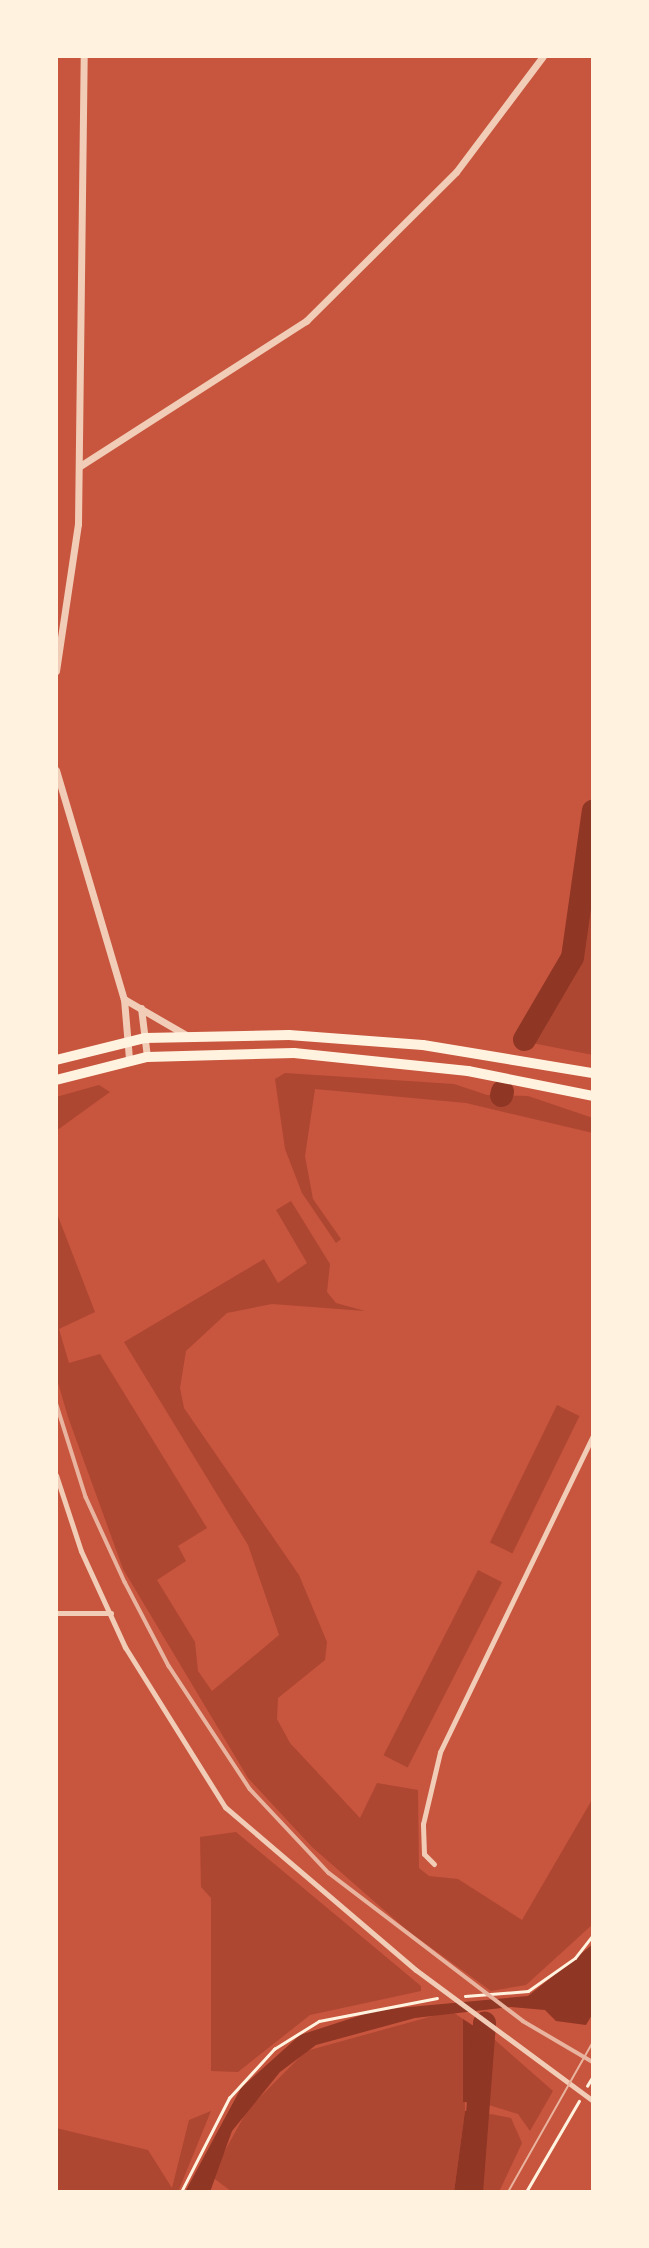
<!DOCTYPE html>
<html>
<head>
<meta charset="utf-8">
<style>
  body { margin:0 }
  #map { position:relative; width:649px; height:2248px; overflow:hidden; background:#c8553d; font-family:"Varela Round",sans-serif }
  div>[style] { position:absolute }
  .green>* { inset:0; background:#ae4732; transform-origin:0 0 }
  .water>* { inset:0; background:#8f3625 }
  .river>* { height:23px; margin:-11.5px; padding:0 11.5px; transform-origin:11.5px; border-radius:11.5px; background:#8f3625 }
  .path>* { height:2.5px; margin:-1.25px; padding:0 1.25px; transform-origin:1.25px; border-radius:1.25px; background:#fff3e0 }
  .minor>* { height:5px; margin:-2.5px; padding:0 2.5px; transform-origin:2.5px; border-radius:2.5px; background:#f1ccb7 }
  .tertiary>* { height:7px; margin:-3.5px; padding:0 3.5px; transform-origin:3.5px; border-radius:3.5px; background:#f1ccb7 }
  .trunk>* { height:10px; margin:-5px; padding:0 5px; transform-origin:5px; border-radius:5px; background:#fff3e0 }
  .tram>* { height:2px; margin:-1px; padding:0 1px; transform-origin:1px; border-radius:1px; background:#e9b49f }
  .rail>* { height:3.5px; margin:-1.75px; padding:0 1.75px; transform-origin:1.75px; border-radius:1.75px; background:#e9b49f }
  span { translate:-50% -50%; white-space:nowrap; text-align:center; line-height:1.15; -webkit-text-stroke:7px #fff3e0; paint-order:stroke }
  .frame { position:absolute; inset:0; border:58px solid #fff3e0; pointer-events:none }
</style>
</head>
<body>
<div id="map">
  <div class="green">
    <i style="clip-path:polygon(593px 826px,593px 1055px,527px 1042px,575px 958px)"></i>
    <i style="clip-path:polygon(285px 1073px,454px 1084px,487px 1095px,528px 1096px,593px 1118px,593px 1133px,466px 1103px,315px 1089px,305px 1156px,313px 1199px,341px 1239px,336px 1243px,302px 1193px,285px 1149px,275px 1079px)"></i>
    <i style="clip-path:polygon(99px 1085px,110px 1092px,56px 1131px,56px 1097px)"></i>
    <i style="clip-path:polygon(291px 1201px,330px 1264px,327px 1292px,336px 1303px,365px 1311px,272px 1304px,227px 1313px,186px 1351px,180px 1388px,184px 1408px,299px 1575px,327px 1642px,325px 1660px,278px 1698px,277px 1719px,290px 1743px,360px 1818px,377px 1783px,418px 1790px,419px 1868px,429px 1876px,458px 1879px,522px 1920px,593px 1798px,593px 1924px,526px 1985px,491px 1991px,408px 1931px,312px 1847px,248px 1778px,123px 1569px,68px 1417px,56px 1376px,56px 1211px,95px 1312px,59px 1329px,69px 1363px,100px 1354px,207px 1528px,178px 1546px,186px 1561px,157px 1580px,195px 1642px,198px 1671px,212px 1691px,279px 1635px,248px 1545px,124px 1342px,264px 1259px,278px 1283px,307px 1263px,276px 1210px)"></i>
    <i style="left:557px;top:1405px;width:25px;height:153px;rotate:26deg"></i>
    <i style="left:478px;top:1570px;width:27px;height:208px;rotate:27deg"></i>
    <i style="clip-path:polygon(236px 1832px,421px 1986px,421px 1991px,310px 2015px,238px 2072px,211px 2071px,211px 1898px,201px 1887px,200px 1837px)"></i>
    <i style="clip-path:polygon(451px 2011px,463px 2019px,465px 2111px,454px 2192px,232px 2192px,211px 2176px,248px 2109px,306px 2051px)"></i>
    <i style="clip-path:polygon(495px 2040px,553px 2091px,530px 2131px,518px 2114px,482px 2103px,483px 2058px)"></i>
    <i style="clip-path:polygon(211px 2111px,178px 2192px,56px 2192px,56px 2128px,148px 2150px,172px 2188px,189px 2120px)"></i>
    <i style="clip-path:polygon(480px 2112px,511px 2118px,522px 2143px,499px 2192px,477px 2192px)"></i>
  </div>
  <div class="water">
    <i style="clip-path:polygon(593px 1944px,593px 2013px,586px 2025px,556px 2021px,545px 2010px,511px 2007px,415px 2018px,316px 2045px,280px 2072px,232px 2131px,210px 2192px,185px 2192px,241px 2088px,300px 2035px,377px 2010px,528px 1996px)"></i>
    <i style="clip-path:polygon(463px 2019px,495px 2040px,483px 2058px,482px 2103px,463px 2102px)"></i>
    <i style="clip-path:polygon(465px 2111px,480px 2112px,477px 2192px,454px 2192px)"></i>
  </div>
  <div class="river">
    <i style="left:524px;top:1039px;width:95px;rotate:-59.7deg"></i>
    <i style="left:572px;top:957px;width:148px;rotate:-81.9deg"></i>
    <i style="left:501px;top:1095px;width:4px;rotate:-76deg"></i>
    <i style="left:471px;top:2192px;width:170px;rotate:-85.6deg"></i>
  </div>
  <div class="path">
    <i style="left:465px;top:1996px;width:63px;rotate:-4.5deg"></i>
    <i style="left:528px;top:1991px;width:57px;rotate:-35.1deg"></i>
    <i style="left:575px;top:1958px;width:29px;rotate:-52deg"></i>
    <i style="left:587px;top:2086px;width:12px;rotate:-59deg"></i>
    <i style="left:181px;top:2192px;width:106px;rotate:-62.9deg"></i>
    <i style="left:229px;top:2098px;width:67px;rotate:-47.4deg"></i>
    <i style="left:274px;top:2049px;width:53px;rotate:-31.9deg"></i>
    <i style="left:319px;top:2021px;width:120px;rotate:-11deg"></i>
    <i style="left:526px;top:2192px;width:105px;rotate:-59.8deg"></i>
  </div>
  <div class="minor">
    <i style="left:56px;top:1475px;width:80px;rotate:71.8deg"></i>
    <i style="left:81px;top:1551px;width:106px;rotate:65.4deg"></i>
    <i style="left:125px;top:1647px;width:189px;rotate:58deg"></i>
    <i style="left:225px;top:1807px;width:251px;rotate:40.5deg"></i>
    <i style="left:416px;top:1970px;width:220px;rotate:36.5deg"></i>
    <i style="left:56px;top:1613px;width:55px"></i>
    <i style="left:434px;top:1864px;width:14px;rotate:-135deg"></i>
    <i style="left:424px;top:1854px;width:30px;rotate:-92deg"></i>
    <i style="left:423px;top:1824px;width:74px;rotate:-76.7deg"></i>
    <i style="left:440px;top:1752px;width:352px;rotate:-64.2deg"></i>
  </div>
  <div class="tertiary">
    <i style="left:80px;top:466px;width:269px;rotate:-32.7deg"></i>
    <i style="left:306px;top:321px;width:211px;rotate:-44.8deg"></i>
    <i style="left:456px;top:172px;width:145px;rotate:-53.1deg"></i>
    <i style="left:56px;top:671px;width:149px;rotate:-81.5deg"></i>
    <i style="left:78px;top:524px;width:468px;rotate:-89.3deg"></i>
    <i style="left:56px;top:770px;width:239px;rotate:73.5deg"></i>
    <i style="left:124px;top:999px;width:60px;rotate:85.2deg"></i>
    <i style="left:124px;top:999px;width:72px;rotate:30.1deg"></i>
    <i style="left:141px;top:1008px;width:49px;rotate:83deg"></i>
  </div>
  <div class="trunk">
    <i style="left:56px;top:1060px;width:92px;rotate:-13.9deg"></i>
    <i style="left:145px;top:1038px;width:144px;rotate:-1.2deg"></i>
    <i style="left:289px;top:1035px;width:134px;rotate:4.3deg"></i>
    <i style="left:423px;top:1045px;width:172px;rotate:9.4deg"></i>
    <i style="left:56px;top:1080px;width:94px;rotate:-14.2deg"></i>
    <i style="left:147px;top:1057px;width:147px;rotate:-1.6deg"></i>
    <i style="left:294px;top:1053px;width:175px;rotate:5.9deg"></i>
    <i style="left:468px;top:1071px;width:127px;rotate:11.3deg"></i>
  </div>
  <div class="tram">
    <i style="left:508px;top:2192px;width:172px;rotate:-60.5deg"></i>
  </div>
  <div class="rail">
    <i style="left:56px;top:1402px;width:100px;rotate:72.5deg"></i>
    <i style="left:86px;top:1497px;width:94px;rotate:65.4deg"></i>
    <i style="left:125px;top:1582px;width:95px;rotate:62.4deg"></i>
    <i style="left:169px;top:1666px;width:147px;rotate:56.6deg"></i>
    <i style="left:250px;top:1789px;width:115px;rotate:46.8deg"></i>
    <i style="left:329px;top:1873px;width:244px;rotate:37.3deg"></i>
    <i style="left:523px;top:2021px;width:81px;rotate:30.4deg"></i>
  </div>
  <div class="frame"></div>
</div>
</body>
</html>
